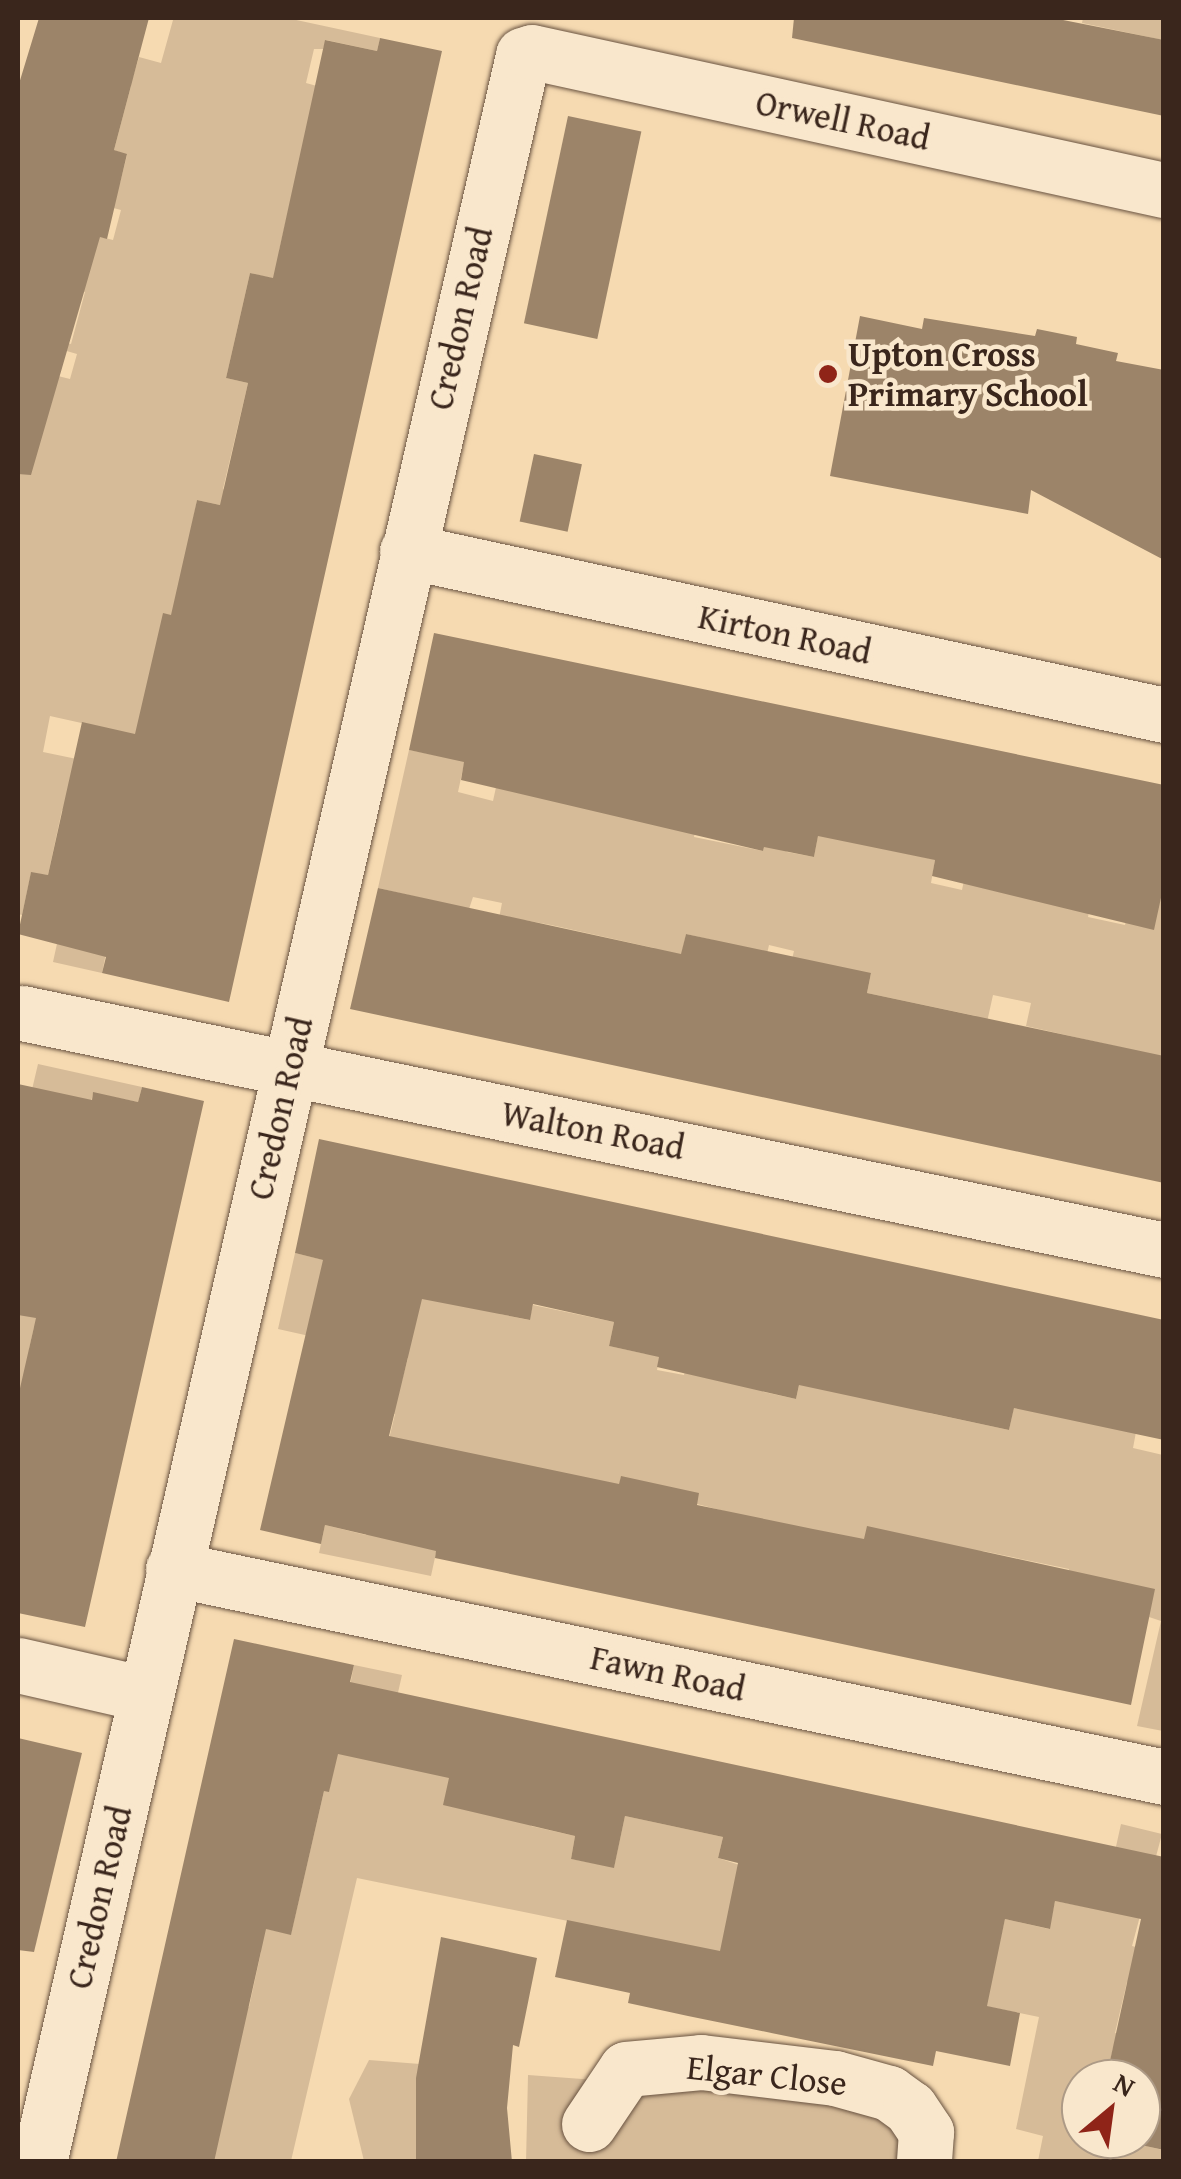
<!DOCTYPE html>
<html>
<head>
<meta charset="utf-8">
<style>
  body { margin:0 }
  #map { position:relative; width:1181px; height:2179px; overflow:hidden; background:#f6dab1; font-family:"Gentium Book Plus",serif }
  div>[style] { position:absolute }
  .green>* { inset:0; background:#d6bb98 }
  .building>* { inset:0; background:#9c8469; transform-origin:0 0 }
  .roads { filter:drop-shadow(0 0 2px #695341) drop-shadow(0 0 2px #695341) }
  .minor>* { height:55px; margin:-27.5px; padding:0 27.5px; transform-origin:27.5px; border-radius:27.5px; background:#f9e7cc }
  .dots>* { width:28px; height:28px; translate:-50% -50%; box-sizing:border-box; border:5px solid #f9e7cc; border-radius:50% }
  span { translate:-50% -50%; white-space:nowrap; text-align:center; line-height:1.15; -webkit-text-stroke:9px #f9e7cc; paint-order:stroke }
  .street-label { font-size:35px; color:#3a261c }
  .poi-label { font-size:35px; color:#3a261c; font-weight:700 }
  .left { translate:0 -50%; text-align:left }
  .frame { position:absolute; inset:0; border:20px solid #3a261c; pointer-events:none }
  .north { position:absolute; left:1061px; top:2059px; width:100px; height:100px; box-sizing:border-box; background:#f9e7cc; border:2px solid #ad9a86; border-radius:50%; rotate:29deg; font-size:28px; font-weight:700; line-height:40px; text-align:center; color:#3a261c }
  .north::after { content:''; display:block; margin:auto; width:35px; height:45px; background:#8f2418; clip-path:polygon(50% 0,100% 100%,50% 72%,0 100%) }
</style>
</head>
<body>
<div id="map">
  <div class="green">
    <i style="clip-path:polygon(evenodd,167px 18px,287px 18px,380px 38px,377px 51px,326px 40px,323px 49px,314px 49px,306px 83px,317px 86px,279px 251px,323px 290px,250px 273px,226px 378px,248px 383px,223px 489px,271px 516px,197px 500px,102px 973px,53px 962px,85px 815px,62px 810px,48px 875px,31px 873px,22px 915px,18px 914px,18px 396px,51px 404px,58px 376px,70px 379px,77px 354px,39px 343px,41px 336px,71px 344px,85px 292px,33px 278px,74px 230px,113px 240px,121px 210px,56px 193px,120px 183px,127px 155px,114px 150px,131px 86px,83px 73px,133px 77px,139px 57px,161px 63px,173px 20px,167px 18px,50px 716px,104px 728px,96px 763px,43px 752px,50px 716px)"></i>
    <i style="clip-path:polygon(1083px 18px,1163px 18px,1163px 40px,1082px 23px)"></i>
    <i style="clip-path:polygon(476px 708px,458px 792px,493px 801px,500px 769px,710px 756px,694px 837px,763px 851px,768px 825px,787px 852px,814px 857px,818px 835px,947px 862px,935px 860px,931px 883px,962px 890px,967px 866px,1104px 839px,1088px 917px,1125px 925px,1130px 901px,1163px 884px,1163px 1057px,1026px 1026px,1031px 1003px,993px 995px,976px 1072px,976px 1016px,867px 993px,871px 973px,788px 976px,794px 951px,769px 945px,759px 989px,713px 940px,686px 934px,670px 1007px,654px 948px,551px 925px,524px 920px,489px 969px,502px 903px,473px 897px,469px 909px,378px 888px,409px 750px,450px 758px)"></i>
    <i style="clip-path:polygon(38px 1064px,142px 1087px,138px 1102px,93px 1093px,80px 1151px,54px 1332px,34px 1327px,29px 1349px,37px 1351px,33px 1425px,18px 1421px,18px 1149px)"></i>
    <i style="clip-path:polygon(513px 1248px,500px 1314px,529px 1320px,533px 1305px,614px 1322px,609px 1346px,646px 1354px,664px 1332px,657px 1370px,684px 1375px,692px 1338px,764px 1392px,796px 1399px,804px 1362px,934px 1390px,929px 1413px,1009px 1430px,1014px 1407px,1136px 1432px,1133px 1448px,1163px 1455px,1163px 1731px,1137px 1726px,1161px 1621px,1065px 1589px,1069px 1569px,983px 1551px,862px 1547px,697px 1504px,621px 1477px,615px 1502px,450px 1488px,431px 1576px,319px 1553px,325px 1525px,366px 1535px,395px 1414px,356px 1404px,402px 1380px,408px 1358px,278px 1329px,295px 1253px,336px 1263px)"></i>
    <i style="clip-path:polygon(354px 1665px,402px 1675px,382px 1763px,537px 1795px,531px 1826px,575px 1836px,571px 1859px,614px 1867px,625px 1816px,723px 1837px,718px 1858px,998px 1949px,1005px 1919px,1049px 1929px,1055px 1901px,1102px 1910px,1121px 1824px,1162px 1834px,1132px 1946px,1163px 1954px,1163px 1990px,1127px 1982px,1115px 2033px,1155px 2042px,1113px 2048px,1106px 2079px,1081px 2079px,1081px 2139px,1116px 2139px,1163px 2150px,1163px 2161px,1038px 2161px,1043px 2136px,1016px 2129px,1039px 2017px,357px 1878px,291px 2161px,213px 2161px,221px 2001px,249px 2007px,261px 1952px,243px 1924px,291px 1934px,324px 1791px,329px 1791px)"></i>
    <i style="clip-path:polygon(369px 2060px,420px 2064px,423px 2161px,364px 2161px,349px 2099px)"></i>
    <i style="clip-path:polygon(528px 2075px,596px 2080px,568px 2134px,598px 2150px,634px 2091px,695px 2084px,870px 2101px,902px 2140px,900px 2161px,526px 2162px)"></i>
  </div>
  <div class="building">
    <i style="clip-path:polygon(39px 18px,149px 18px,114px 150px,127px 154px,107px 239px,100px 237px,31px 475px,18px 474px,18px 87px)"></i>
    <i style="clip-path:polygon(794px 18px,1053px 18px,1164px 40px,1164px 116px,792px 38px)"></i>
    <i style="clip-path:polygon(380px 38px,442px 51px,229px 1002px,102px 973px,106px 957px,18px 934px,31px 872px,48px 875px,82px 722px,135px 734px,163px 613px,171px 615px,197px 500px,220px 505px,248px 383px,226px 378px,250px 273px,273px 278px,325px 40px,377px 51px)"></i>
    <i style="left:568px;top:116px;width:75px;height:212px;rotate:12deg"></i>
    <i style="clip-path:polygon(860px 316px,922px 329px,924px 318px,1035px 336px,1037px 329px,1077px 337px,1076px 344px,1118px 353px,1116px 361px,1164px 370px,1164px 560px,1031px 490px,1028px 514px,830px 476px)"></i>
    <i style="left:534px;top:454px;width:49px;height:69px;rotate:12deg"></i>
    <i style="clip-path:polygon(434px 633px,1164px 785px,1164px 884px,1154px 930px,932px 876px,935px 860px,818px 836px,814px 857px,764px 847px,763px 851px,461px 780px,464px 762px,409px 750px)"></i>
    <i style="clip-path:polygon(378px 888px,681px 954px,686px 934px,871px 973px,867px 993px,1164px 1056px,1164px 1183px,350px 1009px)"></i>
    <i style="clip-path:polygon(18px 1084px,92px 1100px,93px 1092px,138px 1102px,142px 1087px,204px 1101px,85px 1627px,18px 1613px,18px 1397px,36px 1318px,18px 1315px)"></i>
    <i style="clip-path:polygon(319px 1139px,1164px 1320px,1164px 1440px,1014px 1408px,1009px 1430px,799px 1385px,796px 1399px,657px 1367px,659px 1357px,609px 1346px,614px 1322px,533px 1304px,530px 1320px,422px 1299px,389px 1436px,619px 1484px,621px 1476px,699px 1493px,697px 1505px,813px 1529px,864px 1539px,867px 1526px,1155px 1589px,1131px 1705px,435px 1558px,436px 1551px,325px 1525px,321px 1544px,260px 1530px,323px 1260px,295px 1253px)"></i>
    <i style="clip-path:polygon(234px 1639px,354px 1665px,350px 1682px,1164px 1857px,1164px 2150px,1113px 2139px,1141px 2139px,1141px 2079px,1106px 2079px,1141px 1919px,1055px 1901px,1050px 1929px,1005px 1919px,987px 2006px,1020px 2013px,1010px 2066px,936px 2051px,933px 2066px,688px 2016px,628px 2003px,630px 1993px,555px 1977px,567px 1920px,720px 1951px,738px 1863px,718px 1858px,723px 1837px,625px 1816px,614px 1868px,571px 1859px,575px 1836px,443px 1805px,449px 1778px,338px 1754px,329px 1792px,324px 1791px,291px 1935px,266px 1929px,214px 2162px,116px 2162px)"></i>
    <i style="clip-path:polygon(18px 1738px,82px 1753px,34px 1952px,18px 1950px)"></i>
    <i style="clip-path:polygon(441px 1937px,537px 1958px,519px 2047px,513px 2045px,507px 2108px,512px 2162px,416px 2162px,416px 2078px)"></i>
  </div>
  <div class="roads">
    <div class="minor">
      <i style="left:407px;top:551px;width:775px;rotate:12.22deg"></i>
      <i style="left:22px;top:1013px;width:1166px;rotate:11.72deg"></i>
      <i style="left:173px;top:1569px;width:1013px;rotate:11.85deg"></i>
      <i style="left:18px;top:1665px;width:130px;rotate:12.9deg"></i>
      <i style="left:589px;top:2124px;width:66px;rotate:-56.1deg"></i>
      <i style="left:626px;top:2069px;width:75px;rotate:-5.3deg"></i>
      <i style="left:701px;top:2062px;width:135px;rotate:6.8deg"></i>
      <i style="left:835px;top:2078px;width:56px;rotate:15.5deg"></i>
      <i style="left:889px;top:2093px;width:26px;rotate:36deg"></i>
      <i style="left:910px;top:2108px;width:29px;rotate:56deg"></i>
      <i style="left:926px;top:2132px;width:30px;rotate:94deg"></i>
      <i style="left:39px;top:2162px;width:2162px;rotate:-77.06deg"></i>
      <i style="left:523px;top:55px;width:9px;rotate:-18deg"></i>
      <i style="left:532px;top:52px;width:647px;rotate:12.32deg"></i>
    </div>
  </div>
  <div class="dots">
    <i style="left:828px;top:374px;background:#8f2418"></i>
  </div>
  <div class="street-label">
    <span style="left:843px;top:120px;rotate:12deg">Orwell Road</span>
    <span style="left:460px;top:318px;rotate:-77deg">Credon Road</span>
    <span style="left:785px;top:634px;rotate:12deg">Kirton Road</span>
    <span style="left:280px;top:1108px;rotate:-77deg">Credon Road</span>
    <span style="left:593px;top:1130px;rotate:11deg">Walton Road</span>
    <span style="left:668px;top:1673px;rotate:12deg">Fawn Road</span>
    <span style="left:99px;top:1897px;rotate:-77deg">Credon Road</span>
    <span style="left:767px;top:2075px;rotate:6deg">Elgar Close</span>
  </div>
  <div class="poi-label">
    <span class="left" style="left:848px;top:374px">Upton Cross<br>Primary School</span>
  </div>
  <div class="frame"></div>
  <div class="north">N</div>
</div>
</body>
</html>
